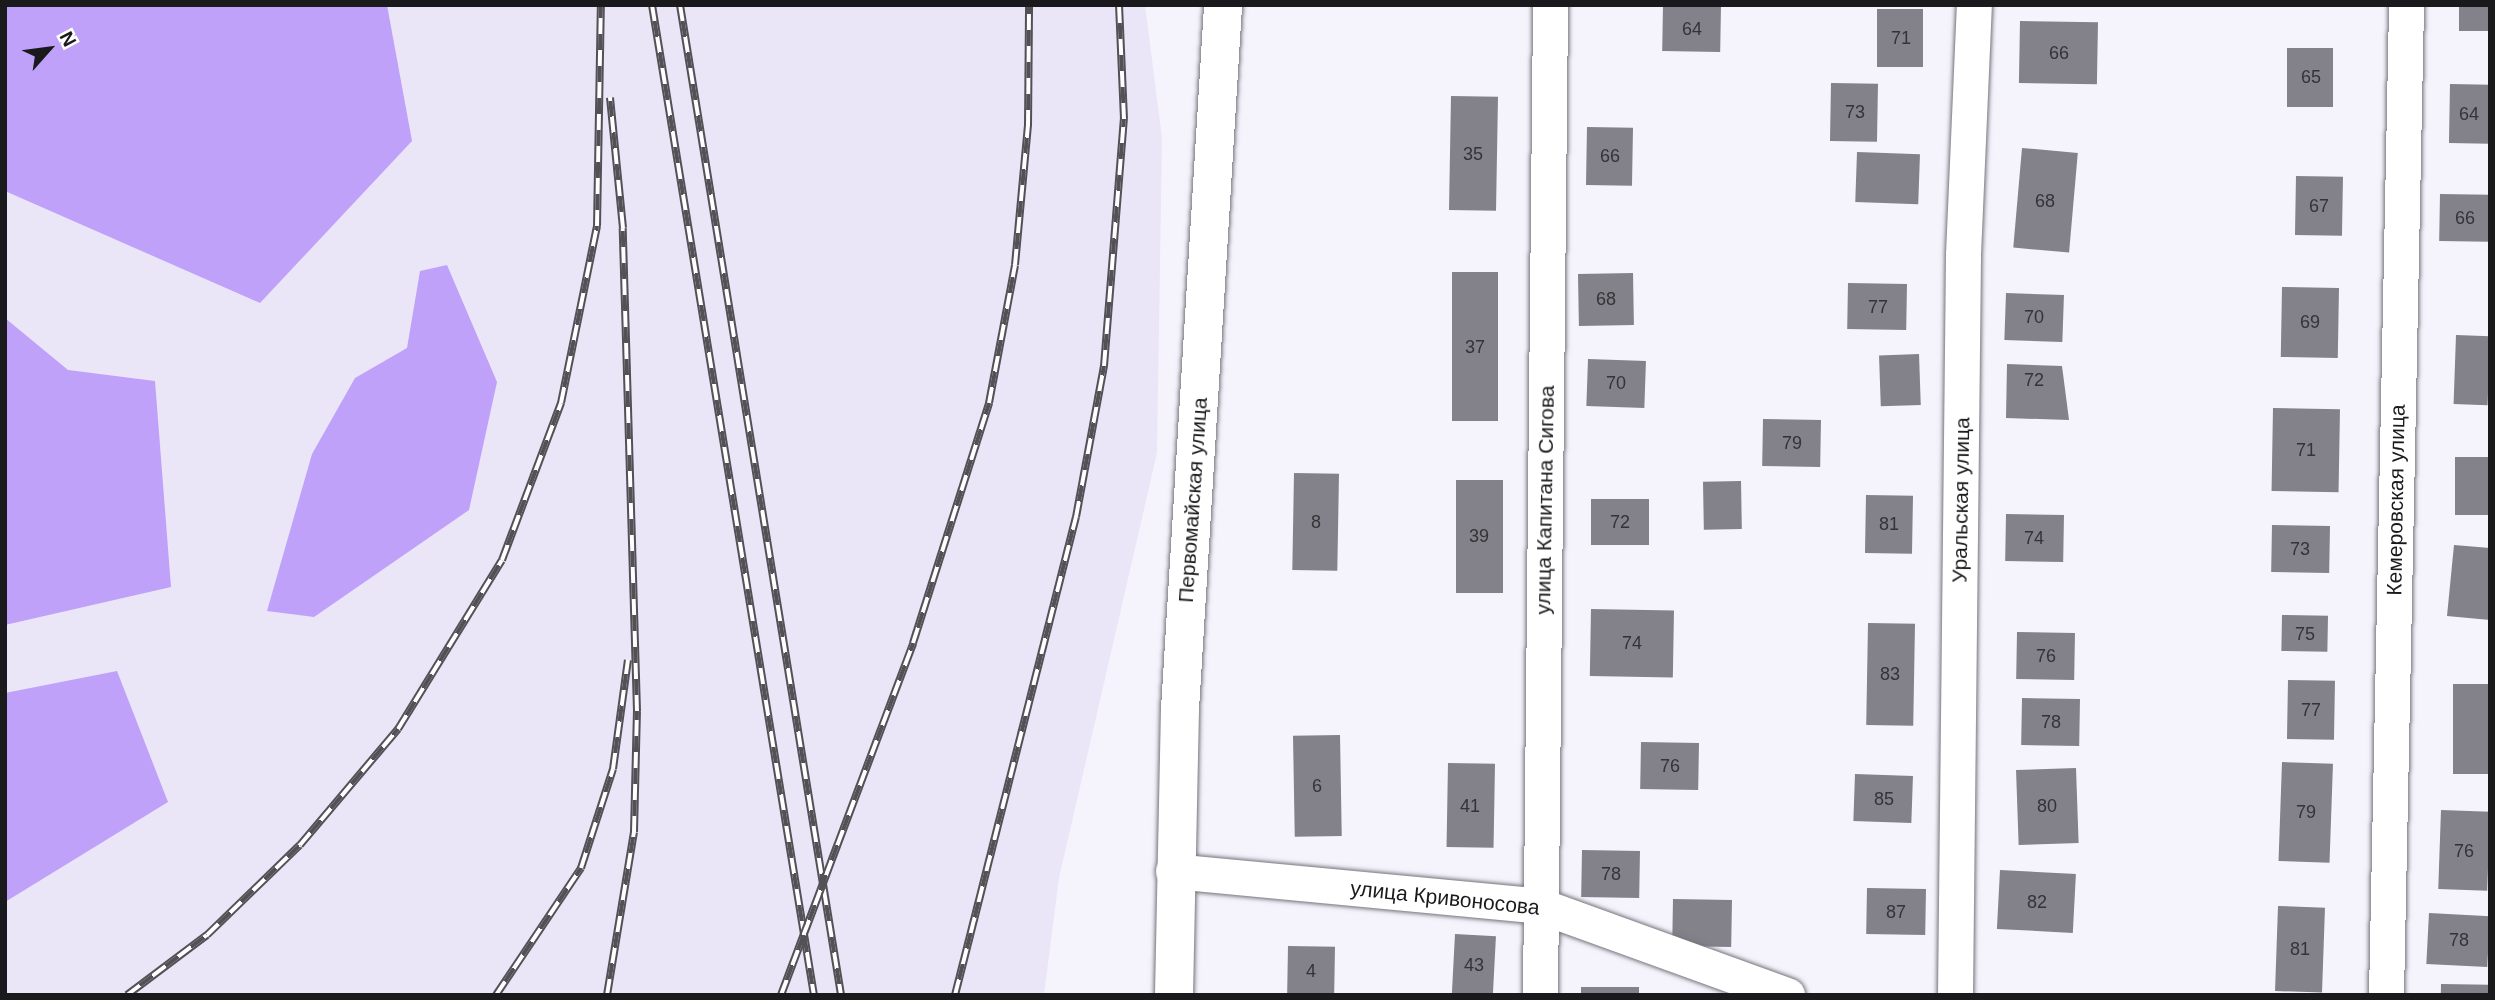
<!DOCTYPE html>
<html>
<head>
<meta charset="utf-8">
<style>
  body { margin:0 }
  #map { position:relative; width:2495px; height:1000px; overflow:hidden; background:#f5f3fc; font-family:Helvetica,sans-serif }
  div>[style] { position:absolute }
  .built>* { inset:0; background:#ebe6f7 }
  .forest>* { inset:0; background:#bfa1fa }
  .building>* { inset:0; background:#838189; transform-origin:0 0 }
  .roads { filter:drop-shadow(0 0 2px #77747c) drop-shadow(0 0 2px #77747c) }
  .street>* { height:35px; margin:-17.5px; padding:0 17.5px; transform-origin:17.5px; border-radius:17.5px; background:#fff }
  .secondary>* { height:38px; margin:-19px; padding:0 19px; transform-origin:19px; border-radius:19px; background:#fff }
  .rail>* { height:8px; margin-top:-4px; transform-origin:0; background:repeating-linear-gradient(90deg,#fff 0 16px,#535156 0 32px); box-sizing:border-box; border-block:2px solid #535156 }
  span { translate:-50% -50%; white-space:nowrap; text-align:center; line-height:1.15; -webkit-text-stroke:5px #fff; paint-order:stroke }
  .number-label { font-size:18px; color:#343337 }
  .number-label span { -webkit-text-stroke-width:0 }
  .street-label { font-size:21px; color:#1a191c }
  .frame { position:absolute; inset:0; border:7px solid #1a191c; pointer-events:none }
  .north { position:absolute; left:14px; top:14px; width:70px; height:70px; -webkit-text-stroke:5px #fff; paint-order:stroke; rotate:62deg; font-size:19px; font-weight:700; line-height:28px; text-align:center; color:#1a191c }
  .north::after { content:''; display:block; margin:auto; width:24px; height:32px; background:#1a191c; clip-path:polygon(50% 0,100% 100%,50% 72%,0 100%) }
</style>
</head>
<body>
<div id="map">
  <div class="built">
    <i style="clip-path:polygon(5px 5px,1145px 5px,1162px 138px,1157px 453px,1059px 878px,1044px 995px,5px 995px)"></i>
  </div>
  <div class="forest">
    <i style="clip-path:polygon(5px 5px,387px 5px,412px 141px,260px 303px,5px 191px)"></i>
    <i style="clip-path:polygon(447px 265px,497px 382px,469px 510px,314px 617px,267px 611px,312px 454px,355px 378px,407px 348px,420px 271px)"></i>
    <i style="clip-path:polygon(5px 318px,68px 370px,155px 381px,171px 587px,5px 625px)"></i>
    <i style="clip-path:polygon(117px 671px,168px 802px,5px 902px,5px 693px)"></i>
  </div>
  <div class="building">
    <i style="left:1663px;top:5px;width:58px;height:46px;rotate:1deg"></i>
    <i style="left:2459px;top:5px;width:31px;height:26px"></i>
    <i style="left:1877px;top:9px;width:46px;height:58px"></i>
    <i style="left:2020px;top:21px;width:78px;height:62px;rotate:1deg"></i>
    <i style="left:2287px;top:48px;width:46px;height:59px"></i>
    <i style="left:1831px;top:83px;width:47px;height:58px;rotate:1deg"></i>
    <i style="left:2450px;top:84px;width:40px;height:59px;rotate:1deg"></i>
    <i style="left:1451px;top:96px;width:47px;height:114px;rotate:1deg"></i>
    <i style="left:1587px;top:127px;width:46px;height:58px;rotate:1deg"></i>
    <i style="left:2022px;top:148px;width:56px;height:100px;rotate:5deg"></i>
    <i style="left:1857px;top:152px;width:63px;height:50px;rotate:2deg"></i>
    <i style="left:2296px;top:176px;width:47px;height:59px;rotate:1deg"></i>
    <i style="left:2440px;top:194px;width:50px;height:47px;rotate:1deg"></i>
    <i style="left:1452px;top:272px;width:46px;height:149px"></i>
    <i style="left:1633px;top:273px;width:52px;height:55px;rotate:89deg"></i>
    <i style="left:1848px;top:283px;width:59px;height:46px;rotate:1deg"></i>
    <i style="left:2282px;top:287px;width:57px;height:70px;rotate:1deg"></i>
    <i style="left:2006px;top:293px;width:58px;height:47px;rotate:2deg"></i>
    <i style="left:2456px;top:335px;width:34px;height:69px;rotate:2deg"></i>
    <i style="left:1919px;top:354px;width:51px;height:40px;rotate:88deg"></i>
    <i style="left:1588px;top:359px;width:58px;height:47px;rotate:2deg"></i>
    <i style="clip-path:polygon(2007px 364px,2062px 366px,2069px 420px,2006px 418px)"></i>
    <i style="left:2273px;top:408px;width:67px;height:83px;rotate:1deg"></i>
    <i style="left:1763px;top:419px;width:58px;height:47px;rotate:1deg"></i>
    <i style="left:2490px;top:457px;width:58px;height:35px;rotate:90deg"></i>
    <i style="left:1294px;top:473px;width:45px;height:97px;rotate:1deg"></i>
    <i style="left:1456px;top:480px;width:47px;height:113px"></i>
    <i style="left:1741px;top:481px;width:48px;height:38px;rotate:89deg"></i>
    <i style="left:1866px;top:495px;width:47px;height:58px;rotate:1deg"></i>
    <i style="left:1591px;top:499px;width:58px;height:46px"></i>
    <i style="left:2006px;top:514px;width:58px;height:47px;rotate:1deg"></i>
    <i style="left:2272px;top:525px;width:58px;height:47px;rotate:1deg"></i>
    <i style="clip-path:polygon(2454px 545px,2490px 548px,2490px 620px,2447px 616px)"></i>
    <i style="left:1591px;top:609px;width:83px;height:67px;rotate:1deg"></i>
    <i style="left:2282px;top:615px;width:46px;height:36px;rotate:1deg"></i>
    <i style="left:1868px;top:623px;width:47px;height:102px;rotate:1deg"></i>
    <i style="left:2017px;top:632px;width:58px;height:47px;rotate:1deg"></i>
    <i style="left:2288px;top:680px;width:47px;height:59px;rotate:1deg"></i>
    <i style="left:2453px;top:684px;width:37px;height:90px"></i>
    <i style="left:2022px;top:698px;width:58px;height:47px;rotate:1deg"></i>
    <i style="left:1340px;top:735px;width:101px;height:47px;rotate:89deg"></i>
    <i style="left:1641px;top:742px;width:58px;height:47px;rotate:1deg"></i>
    <i style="left:2282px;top:762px;width:51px;height:99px;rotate:2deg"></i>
    <i style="left:1448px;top:763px;width:47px;height:84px;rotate:1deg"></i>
    <i style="left:2076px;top:768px;width:75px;height:60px;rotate:88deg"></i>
    <i style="left:1855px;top:774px;width:58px;height:47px;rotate:2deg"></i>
    <i style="left:2441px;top:810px;width:49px;height:79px;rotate:2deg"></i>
    <i style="left:1582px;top:850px;width:58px;height:47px;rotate:1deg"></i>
    <i style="left:2000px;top:870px;width:76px;height:59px;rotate:3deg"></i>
    <i style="left:1867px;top:888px;width:59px;height:46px;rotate:1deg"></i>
    <i style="left:1673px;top:899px;width:59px;height:47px;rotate:1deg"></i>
    <i style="left:2278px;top:906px;width:47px;height:85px;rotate:2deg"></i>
    <i style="left:2429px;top:913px;width:61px;height:51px;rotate:3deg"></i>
    <i style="left:1455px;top:934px;width:41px;height:61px;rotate:3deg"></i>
    <i style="left:1288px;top:946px;width:47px;height:49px;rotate:1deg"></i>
    <i style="left:2441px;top:984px;width:49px;height:11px;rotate:1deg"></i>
    <i style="left:1581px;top:987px;width:58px;height:8px"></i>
  </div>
  <div class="roads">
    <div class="street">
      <i style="left:1173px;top:871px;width:370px;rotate:5.4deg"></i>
      <i style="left:1541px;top:906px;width:262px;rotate:19.9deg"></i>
      <i style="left:1540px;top:995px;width:990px;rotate:-89.42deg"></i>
      <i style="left:1955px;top:995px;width:741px;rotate:-89.38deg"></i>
      <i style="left:1963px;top:254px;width:249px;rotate:-87.5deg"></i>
      <i style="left:2386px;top:995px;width:990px;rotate:-88.84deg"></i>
    </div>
    <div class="secondary">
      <i style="left:1174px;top:995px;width:286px;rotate:-88.8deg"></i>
      <i style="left:1180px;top:709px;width:705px;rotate:-86.5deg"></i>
    </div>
  </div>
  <div class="rail">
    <i style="left:652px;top:5px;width:1003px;rotate:80.71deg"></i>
    <i style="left:680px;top:5px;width:1003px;rotate:80.76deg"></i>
    <i style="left:127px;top:995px;width:100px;rotate:-36.9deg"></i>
    <i style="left:207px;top:935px;width:129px;rotate:-44.1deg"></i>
    <i style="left:300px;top:845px;width:152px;rotate:-49.8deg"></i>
    <i style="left:398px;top:729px;width:198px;rotate:-58.4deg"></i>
    <i style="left:502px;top:560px;width:168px;rotate:-69.4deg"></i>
    <i style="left:561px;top:403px;width:181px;rotate:-78.5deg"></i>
    <i style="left:597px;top:226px;width:221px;rotate:-89deg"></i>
    <i style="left:496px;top:995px;width:153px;rotate:-56.2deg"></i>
    <i style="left:581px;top:868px;width:104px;rotate:-72.1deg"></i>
    <i style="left:613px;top:769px;width:110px;rotate:-82.2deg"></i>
    <i style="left:607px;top:995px;width:165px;rotate:-80.6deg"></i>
    <i style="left:634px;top:832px;width:121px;rotate:-88.6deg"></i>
    <i style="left:637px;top:711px;width:483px;rotate:-91.7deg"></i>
    <i style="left:623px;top:228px;width:131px;rotate:-95.7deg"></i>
    <i style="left:781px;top:995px;width:376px;rotate:-69.4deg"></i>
    <i style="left:913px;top:643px;width:252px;rotate:-72.4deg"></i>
    <i style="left:989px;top:403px;width:140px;rotate:-79.3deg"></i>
    <i style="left:1015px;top:265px;width:140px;rotate:-84.7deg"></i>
    <i style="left:1028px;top:126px;width:121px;rotate:-89.5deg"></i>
    <i style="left:955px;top:995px;width:493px;rotate:-75.8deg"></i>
    <i style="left:1076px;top:517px;width:154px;rotate:-79.5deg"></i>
    <i style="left:1104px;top:366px;width:248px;rotate:-85.4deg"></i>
    <i style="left:1124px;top:119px;width:114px;rotate:-92.5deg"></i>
  </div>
  <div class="number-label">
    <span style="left:1692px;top:29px">64</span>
    <span style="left:1901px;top:38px">71</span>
    <span style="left:2059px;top:53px">66</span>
    <span style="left:2311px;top:77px">65</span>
    <span style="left:1855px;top:112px">73</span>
    <span style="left:2469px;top:114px">64</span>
    <span style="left:1473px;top:154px">35</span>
    <span style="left:1610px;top:156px">66</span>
    <span style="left:2045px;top:201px">68</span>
    <span style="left:2319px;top:206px">67</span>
    <span style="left:2465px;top:218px">66</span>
    <span style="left:1606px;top:299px">68</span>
    <span style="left:1878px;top:307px">77</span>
    <span style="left:2034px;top:317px">70</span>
    <span style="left:2310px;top:322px">69</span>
    <span style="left:1475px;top:347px">37</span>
    <span style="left:2034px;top:380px">72</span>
    <span style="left:1616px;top:383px">70</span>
    <span style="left:1792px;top:443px">79</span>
    <span style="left:2306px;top:450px">71</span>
    <span style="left:1316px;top:522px">8</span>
    <span style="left:1620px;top:522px">72</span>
    <span style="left:1889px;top:524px">81</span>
    <span style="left:1479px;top:536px">39</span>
    <span style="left:2034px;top:538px">74</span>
    <span style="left:2300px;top:549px">73</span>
    <span style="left:2305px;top:634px">75</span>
    <span style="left:1632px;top:643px">74</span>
    <span style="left:2046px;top:656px">76</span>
    <span style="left:1890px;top:674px">83</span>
    <span style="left:2311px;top:710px">77</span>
    <span style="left:2051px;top:722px">78</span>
    <span style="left:1670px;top:766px">76</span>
    <span style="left:1317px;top:786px">6</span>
    <span style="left:1884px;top:799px">85</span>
    <span style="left:1470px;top:806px">41</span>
    <span style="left:2047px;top:806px">80</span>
    <span style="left:2306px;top:812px">79</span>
    <span style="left:2464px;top:851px">76</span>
    <span style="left:1611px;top:874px">78</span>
    <span style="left:2037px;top:902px">82</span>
    <span style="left:1896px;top:912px">87</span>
    <span style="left:2459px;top:940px">78</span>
    <span style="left:2300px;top:949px">81</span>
    <span style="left:1474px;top:965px">43</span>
    <span style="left:1311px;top:971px">4</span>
  </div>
  <div class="street-label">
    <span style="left:1193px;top:500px;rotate:-86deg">Первомайская улица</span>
    <span style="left:1545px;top:500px;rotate:-89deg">улица Капитана Сигова</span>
    <span style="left:1961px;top:500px;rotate:-89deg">Уральская улица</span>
    <span style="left:2396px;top:500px;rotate:-89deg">Кемеровская улица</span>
    <span style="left:1445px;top:898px;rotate:6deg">улица Кривоносова</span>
  </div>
  <div class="frame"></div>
  <div class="north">N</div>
</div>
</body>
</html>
